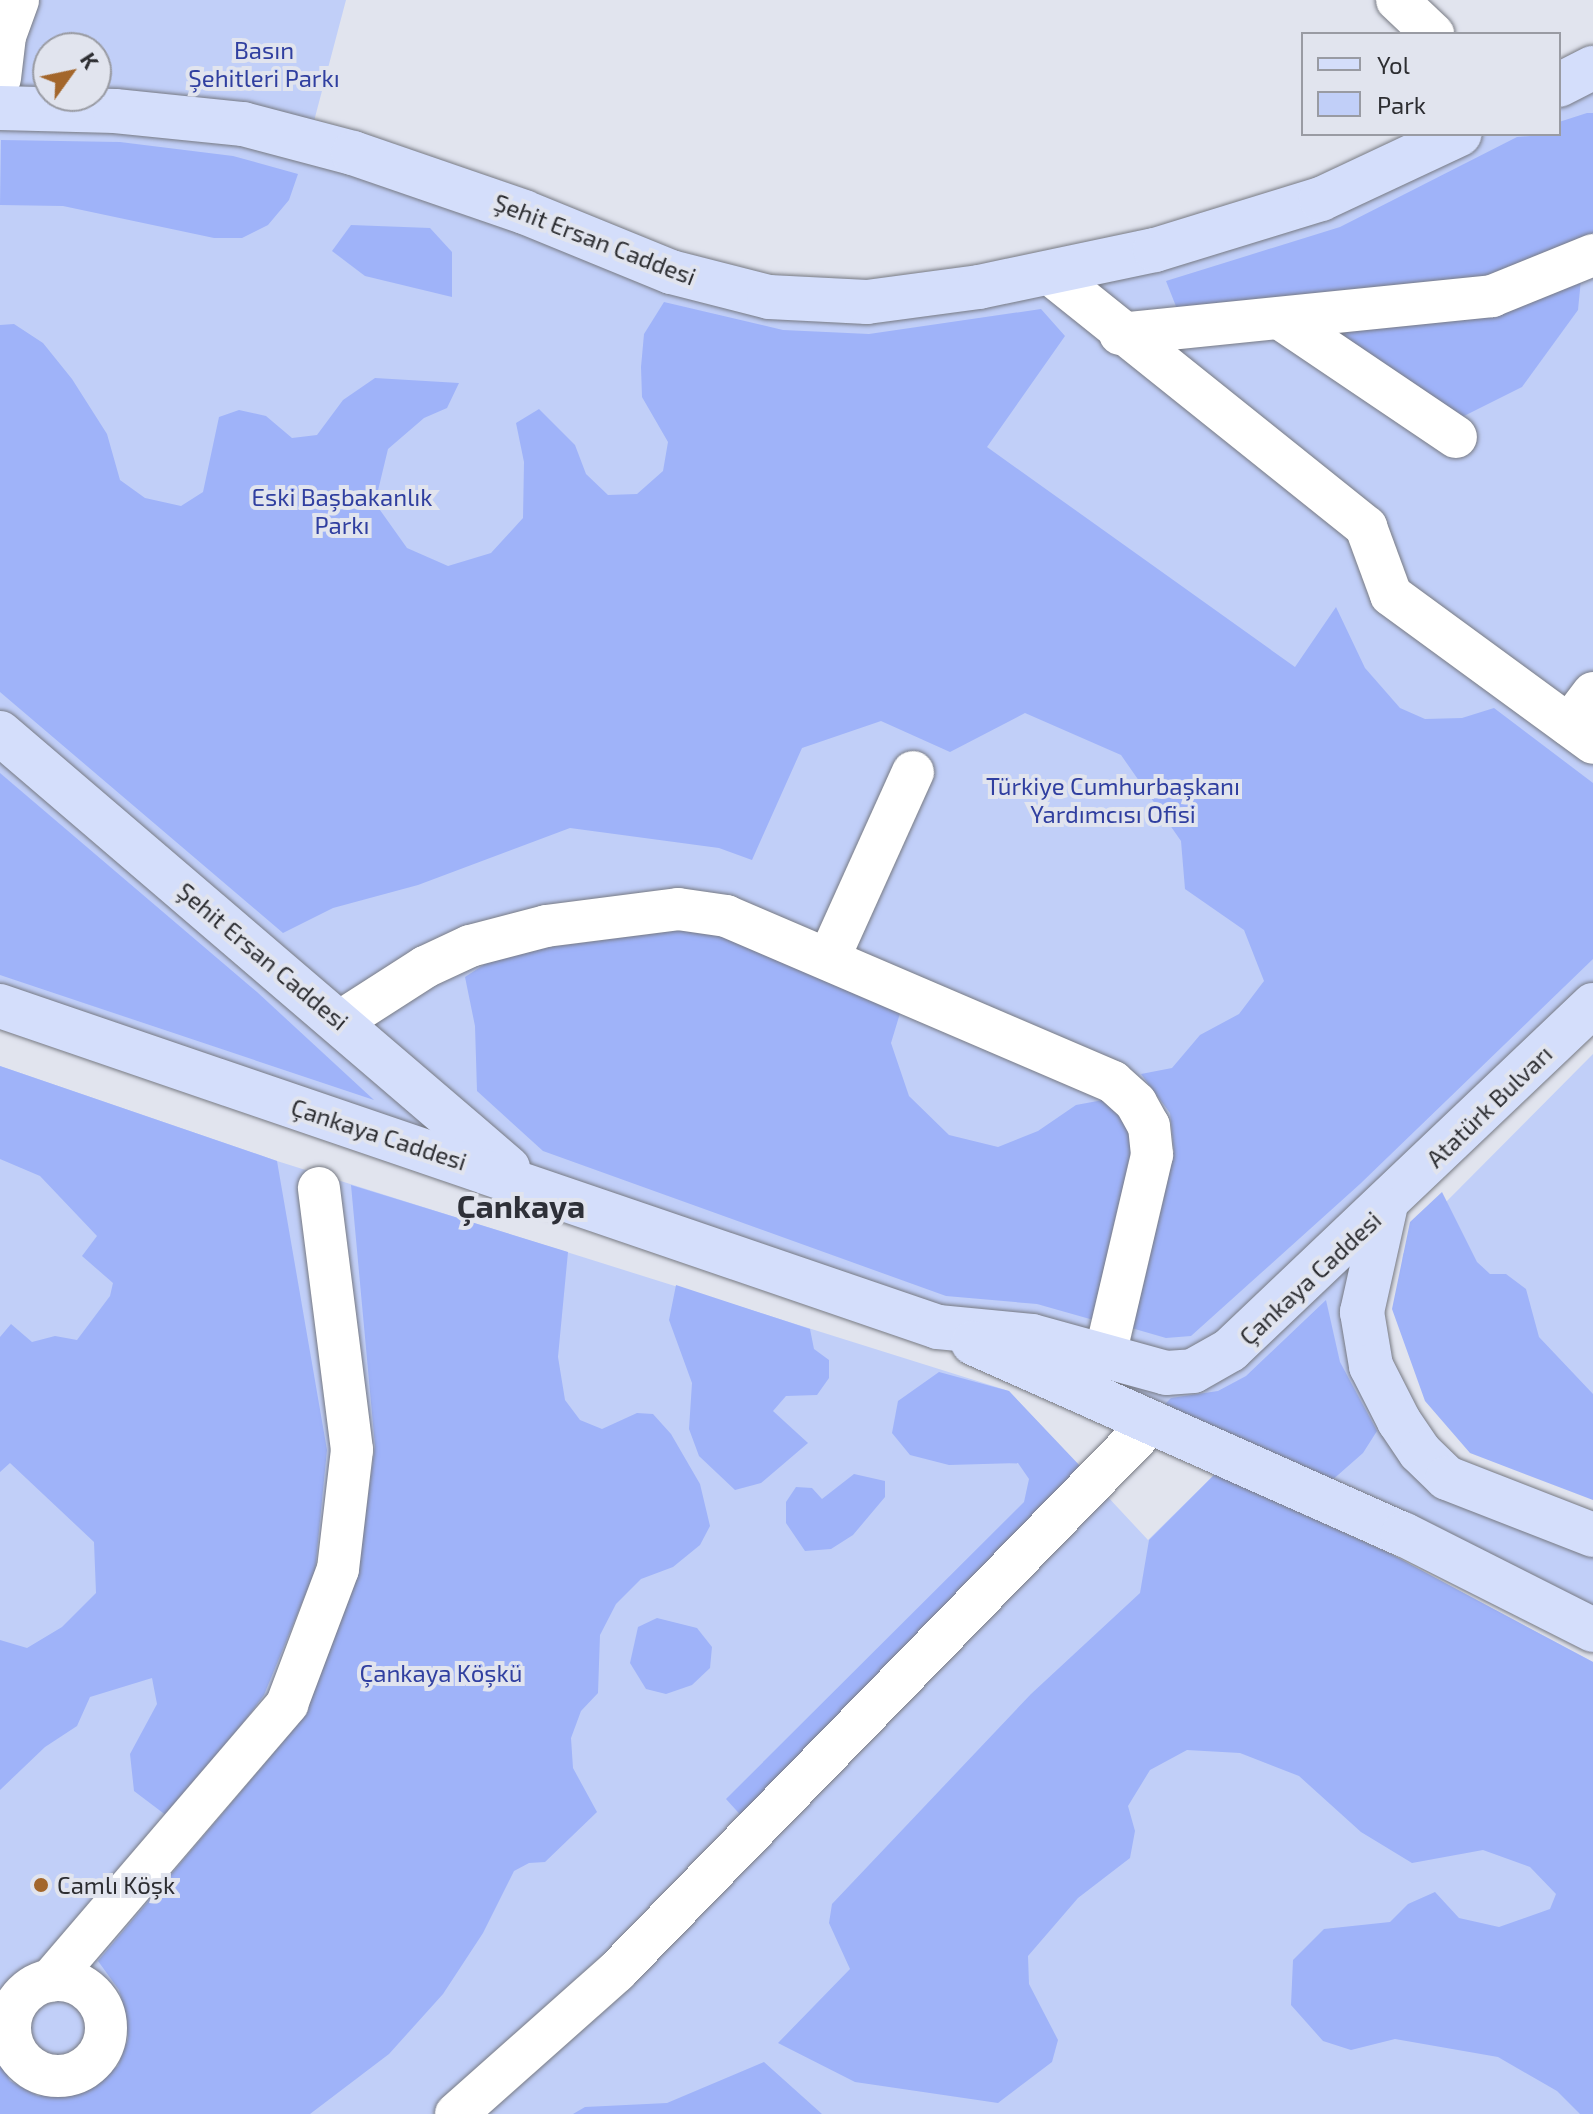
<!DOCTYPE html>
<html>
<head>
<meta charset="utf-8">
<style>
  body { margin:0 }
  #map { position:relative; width:1593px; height:2114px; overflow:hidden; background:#e1e4ee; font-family:"Exo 2",sans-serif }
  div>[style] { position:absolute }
  .green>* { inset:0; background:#c1cff8 }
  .forest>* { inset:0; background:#9fb3f9 }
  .roads { filter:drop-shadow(0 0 2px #777a83) drop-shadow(0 0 2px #777a83) }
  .minor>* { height:42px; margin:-21px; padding:0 21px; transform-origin:21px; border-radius:21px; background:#fff }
  .minor>.ring { margin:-21px; padding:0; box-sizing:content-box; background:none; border:42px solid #fff; border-radius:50% }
  .major>* { height:44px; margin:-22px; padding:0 22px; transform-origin:22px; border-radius:22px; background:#d4defb }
  .dots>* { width:22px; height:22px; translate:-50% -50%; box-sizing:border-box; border:4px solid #e1e4ee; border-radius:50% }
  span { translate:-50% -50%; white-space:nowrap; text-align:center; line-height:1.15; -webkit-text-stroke:8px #e1e4ee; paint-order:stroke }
  .park-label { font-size:24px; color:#303fa0 }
  .street-label { font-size:24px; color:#2d2e32 }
  .poi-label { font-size:24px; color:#2d2e32 }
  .left { translate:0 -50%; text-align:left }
  .district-label { font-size:32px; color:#2e3038; font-weight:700 }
  .legend { position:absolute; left:1301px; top:32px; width:260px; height:104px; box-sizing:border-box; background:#e1e4ee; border:2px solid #999ba3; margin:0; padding:10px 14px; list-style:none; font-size:24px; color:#2d2e32 }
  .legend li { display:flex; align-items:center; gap:16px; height:40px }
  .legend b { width:40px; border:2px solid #999ba3 }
  .north { position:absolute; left:32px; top:32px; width:80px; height:80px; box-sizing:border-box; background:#e1e4ee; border:2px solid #999ba3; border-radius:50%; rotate:57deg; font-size:22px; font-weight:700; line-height:32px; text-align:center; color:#2d2e32 }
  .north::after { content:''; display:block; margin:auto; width:28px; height:36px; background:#a3662b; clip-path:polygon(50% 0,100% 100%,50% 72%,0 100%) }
</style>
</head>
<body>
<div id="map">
  <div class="green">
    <i style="clip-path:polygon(evenodd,18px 0,346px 0,309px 140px,671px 272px,979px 287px,1460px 134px,1559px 134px,1559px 85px,1593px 68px,1593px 1005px,1385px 1207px,1362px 1312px,1420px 1452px,1593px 1535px,1593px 1630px,938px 1327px,0 1006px,0 78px,18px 0,48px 48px,96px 48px,96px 96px,48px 96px,48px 48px)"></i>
    <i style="clip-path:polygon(1593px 1054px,1593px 1493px,1399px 1292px,1403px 1254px,1432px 1216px)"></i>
    <i style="clip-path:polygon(0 1066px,277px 1161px,1009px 1391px,1148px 1540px,1215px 1474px,1389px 1553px,1593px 1662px,1593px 2114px,0 2114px)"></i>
  </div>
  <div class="forest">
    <i style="clip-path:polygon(1587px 113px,1593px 113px,1593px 246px,1492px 285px,1179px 314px,1166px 281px,1340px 227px,1517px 137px,1559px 134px,1559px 122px)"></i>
    <i style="clip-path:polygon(1px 140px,120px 142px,233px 156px,298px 174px,289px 200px,268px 225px,242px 238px,214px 238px,63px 206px,0 205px)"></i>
    <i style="clip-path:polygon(351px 225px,430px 228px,452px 252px,452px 297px,365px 276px,332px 251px)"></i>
    <i style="clip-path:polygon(1582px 269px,1578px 310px,1522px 387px,1458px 419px,1320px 326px)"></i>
    <i style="clip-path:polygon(664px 302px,783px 330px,869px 334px,1041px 309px,1065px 336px,987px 447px,1295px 667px,1336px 607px,1365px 668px,1400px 708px,1425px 719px,1462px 718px,1494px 708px,1593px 783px,1593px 959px,1360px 1184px,1191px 1336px,1166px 1338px,1128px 1327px,1174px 1150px,1170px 1113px,1141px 1074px,1172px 1068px,1200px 1035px,1239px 1014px,1264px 981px,1244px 930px,1185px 889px,1181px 841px,1121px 755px,1025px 713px,950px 752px,881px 721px,802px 748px,752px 860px,719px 848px,570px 828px,418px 885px,333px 908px,283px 933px,0 692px,0 325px,14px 324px,43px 343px,72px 379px,107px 434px,120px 480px,145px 498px,181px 506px,203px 492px,219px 417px,239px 410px,266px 416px,292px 438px,317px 435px,343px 400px,375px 378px,459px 383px,447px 408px,424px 418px,388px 449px,375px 503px,407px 548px,448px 566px,491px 553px,523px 518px,524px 462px,516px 423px,539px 409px,575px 445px,586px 474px,608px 495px,637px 494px,663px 471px,668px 442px,642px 397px,641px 367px,644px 334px)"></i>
    <i style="clip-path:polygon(0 773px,257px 992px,374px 1100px,0 975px)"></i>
    <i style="clip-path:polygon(680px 930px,721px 933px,901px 1010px,891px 1043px,909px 1096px,949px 1135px,998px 1147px,1038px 1131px,1076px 1105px,1103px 1100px,1121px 1114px,1132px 1131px,1135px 1159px,1097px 1321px,1037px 1304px,946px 1296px,543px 1151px,477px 1091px,475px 1026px,465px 977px,488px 962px,550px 947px)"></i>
    <i style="clip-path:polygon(0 1066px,277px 1161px,327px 1450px,315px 1571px,264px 1695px,171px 1819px,134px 1791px,130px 1754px,157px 1704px,152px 1678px,90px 1697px,77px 1726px,45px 1747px,0 1790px,0 1640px,27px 1648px,62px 1627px,96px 1593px,94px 1542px,10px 1463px,0 1472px,0 1337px,11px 1324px,32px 1342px,55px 1336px,77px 1340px,110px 1296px,113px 1283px,82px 1256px,97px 1236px,40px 1176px,0 1159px)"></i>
    <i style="clip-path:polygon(351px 1185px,568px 1252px,558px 1357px,565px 1400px,580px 1420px,602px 1429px,637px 1413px,653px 1414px,671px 1434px,700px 1484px,710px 1526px,700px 1545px,673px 1567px,641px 1579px,616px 1604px,600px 1635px,598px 1693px,581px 1711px,571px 1738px,573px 1768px,597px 1812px,545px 1862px,529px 1863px,514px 1871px,483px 1933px,443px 1994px,389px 2054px,310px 2114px,0 2114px,0 2061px,10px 2081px,38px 2096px,91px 2087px,118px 2066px,128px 2039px,126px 2015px,119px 1990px,98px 1961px,298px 1724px,357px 1577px,375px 1446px)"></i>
    <i style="clip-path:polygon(1442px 1192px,1477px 1262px,1490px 1274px,1506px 1274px,1526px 1289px,1539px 1337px,1593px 1394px,1593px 1500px,1470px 1453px,1425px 1401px,1392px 1309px,1410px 1222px)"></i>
    <i style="clip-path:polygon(676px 1285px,810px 1329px,814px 1349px,829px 1360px,829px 1378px,817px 1395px,786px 1396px,773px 1411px,808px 1443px,761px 1483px,735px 1490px,699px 1456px,689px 1429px,692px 1383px,669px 1320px)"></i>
    <i style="clip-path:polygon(1326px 1300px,1340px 1362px,1377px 1431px,1363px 1453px,1330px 1482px,1165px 1404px,1171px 1398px,1218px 1391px,1246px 1376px)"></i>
    <i style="clip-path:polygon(939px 1372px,1009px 1391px,1082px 1468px,746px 1821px,726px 1799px,1024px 1502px,1029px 1479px,1018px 1463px,949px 1465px,910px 1455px,892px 1433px,898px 1401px)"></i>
    <i style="clip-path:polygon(854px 1474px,885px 1481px,885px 1497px,853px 1535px,831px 1549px,805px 1551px,786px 1523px,786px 1502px,796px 1487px,812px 1488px,822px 1499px)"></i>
    <i style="clip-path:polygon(1215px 1474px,1389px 1553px,1593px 1662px,1593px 2114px,1580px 2114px,1557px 2091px,1498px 2057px,1395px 2039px,1351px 2050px,1323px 2041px,1291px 2005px,1293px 1960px,1324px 1929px,1390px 1922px,1408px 1904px,1435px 1892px,1459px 1918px,1499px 1927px,1550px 1909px,1556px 1894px,1530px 1867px,1483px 1850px,1412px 1863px,1361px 1832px,1299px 1776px,1240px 1753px,1187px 1750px,1150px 1770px,1128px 1806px,1135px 1831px,1130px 1858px,1078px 1898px,1028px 1956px,1029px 1984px,1058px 2040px,1052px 2062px,998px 2103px,855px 2082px,778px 2043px,850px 1969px,829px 1923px,832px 1904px,1031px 1694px,1140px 1593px,1149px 1540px)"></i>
    <i style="clip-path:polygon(657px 1618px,697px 1628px,712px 1647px,710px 1668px,692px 1685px,666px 1694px,646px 1689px,630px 1663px,638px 1627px)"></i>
    <i style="clip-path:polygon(764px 2062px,822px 2114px,573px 2114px,585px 2107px,667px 2103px)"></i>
  </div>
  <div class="roads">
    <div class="minor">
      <i style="left:1397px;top:0;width:50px;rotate:43.4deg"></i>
      <i style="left:0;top:78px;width:42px;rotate:-83.2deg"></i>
      <i style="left:5px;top:36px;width:38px;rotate:-70deg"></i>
      <i style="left:1048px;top:272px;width:408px;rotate:38.7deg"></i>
      <i style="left:1366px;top:527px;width:72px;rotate:69.8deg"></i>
      <i style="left:1391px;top:595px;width:250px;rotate:36.2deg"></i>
      <i style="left:1281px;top:319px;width:211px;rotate:34deg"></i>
      <i style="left:1120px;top:334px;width:374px;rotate:-5.8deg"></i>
      <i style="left:1492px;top:296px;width:109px;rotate:-22.1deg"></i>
      <i style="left:1569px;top:725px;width:40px;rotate:-53deg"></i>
      <i style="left:829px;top:958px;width:204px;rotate:-65.7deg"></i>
      <i style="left:341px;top:1021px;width:100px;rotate:-32.7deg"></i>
      <i style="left:425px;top:967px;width:50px;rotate:-25deg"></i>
      <i style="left:470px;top:946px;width:79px;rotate:-14.7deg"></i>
      <i style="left:546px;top:926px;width:133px;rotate:-7.3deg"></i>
      <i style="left:678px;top:909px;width:49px;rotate:8.3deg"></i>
      <i style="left:726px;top:916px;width:421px;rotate:23.2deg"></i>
      <i style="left:1113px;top:1082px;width:31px;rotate:42deg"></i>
      <i style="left:1136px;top:1103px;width:26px;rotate:61deg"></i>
      <i style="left:1149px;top:1126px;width:29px;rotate:84deg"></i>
      <i style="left:1152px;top:1155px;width:210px;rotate:103.2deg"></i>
      <i class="ring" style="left:10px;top:1980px;width:54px;height:54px"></i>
      <i style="left:50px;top:1981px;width:365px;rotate:-49.4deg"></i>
      <i style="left:287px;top:1704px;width:144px;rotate:-69.3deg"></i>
      <i style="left:338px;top:1569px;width:120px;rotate:-83.3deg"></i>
      <i style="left:352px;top:1450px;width:264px;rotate:-97.2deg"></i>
      <i style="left:456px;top:2114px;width:214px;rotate:-41.6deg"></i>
      <i style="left:616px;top:1972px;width:768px;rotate:-45.74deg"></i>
    </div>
    <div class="major">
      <i style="left:1559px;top:85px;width:38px;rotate:-27deg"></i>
      <i style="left:0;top:108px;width:115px;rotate:1.5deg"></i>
      <i style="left:115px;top:111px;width:129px;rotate:5.8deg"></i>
      <i style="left:243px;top:124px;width:114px;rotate:14.8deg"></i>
      <i style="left:353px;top:153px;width:181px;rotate:19deg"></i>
      <i style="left:524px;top:212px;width:159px;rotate:22.2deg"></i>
      <i style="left:671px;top:272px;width:101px;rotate:14.3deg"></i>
      <i style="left:769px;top:297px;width:98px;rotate:2.9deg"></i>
      <i style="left:867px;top:302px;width:113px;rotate:-7.6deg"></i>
      <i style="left:979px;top:287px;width:180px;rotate:-11.9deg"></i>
      <i style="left:1155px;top:250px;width:174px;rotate:-17.1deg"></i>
      <i style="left:1321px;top:199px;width:153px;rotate:-25.1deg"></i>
      <i style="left:0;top:733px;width:669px;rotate:40.57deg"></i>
      <i style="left:0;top:1006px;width:991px;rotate:18.89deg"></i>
      <i style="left:938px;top:1327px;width:94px;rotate:5.5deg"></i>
      <i style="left:1032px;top:1336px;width:139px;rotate:15.4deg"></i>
      <i style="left:1166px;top:1373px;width:27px;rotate:-4deg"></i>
      <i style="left:1193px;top:1371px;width:43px;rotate:-29.6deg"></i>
      <i style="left:1230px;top:1350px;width:501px;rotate:-43.54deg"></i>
      <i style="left:1385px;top:1209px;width:106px;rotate:102.6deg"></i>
      <i style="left:1362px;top:1312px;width:55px;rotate:80.5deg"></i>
      <i style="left:1371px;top:1366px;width:62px;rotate:63deg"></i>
      <i style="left:1399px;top:1421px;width:37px;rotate:56deg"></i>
      <i style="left:1420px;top:1452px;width:37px;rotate:44deg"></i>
      <i style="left:1447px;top:1478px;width:157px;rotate:21.3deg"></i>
      <i style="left:973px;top:1343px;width:471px;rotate:24deg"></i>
      <i style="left:1403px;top:1534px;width:213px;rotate:26.8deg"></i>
    </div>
  </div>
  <div class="dots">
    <i style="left:41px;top:1885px;background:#a3662b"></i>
  </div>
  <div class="park-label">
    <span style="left:264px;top:64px">Basın<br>Şehitleri Parkı</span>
    <span style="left:342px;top:511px">Eski Başbakanlık<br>Parkı</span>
    <span style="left:1113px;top:800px">Türkiye Cumhurbaşkanı<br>Yardımcısı Ofisi</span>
    <span style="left:441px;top:1673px">Çankaya Köşkü</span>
  </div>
  <div class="street-label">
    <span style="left:595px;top:239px;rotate:21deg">Şehit Ersan Caddesi</span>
    <span style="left:263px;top:956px;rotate:40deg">Şehit Ersan Caddesi</span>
    <span style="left:1489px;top:1106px;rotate:-44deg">Atatürk Bulvarı</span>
    <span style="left:379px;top:1134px;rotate:18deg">Çankaya Caddesi</span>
    <span style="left:1310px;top:1278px;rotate:-43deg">Çankaya Caddesi</span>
  </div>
  <div class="poi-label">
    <span class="left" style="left:57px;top:1885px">Camlı Köşk</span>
  </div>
  <div class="district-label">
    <span style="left:521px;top:1205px">Çankaya</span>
  </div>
  <ul class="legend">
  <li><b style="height:10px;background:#d4defb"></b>Yol</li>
  <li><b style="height:22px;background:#c1cff8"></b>Park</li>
  </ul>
  <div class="north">K</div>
</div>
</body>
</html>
